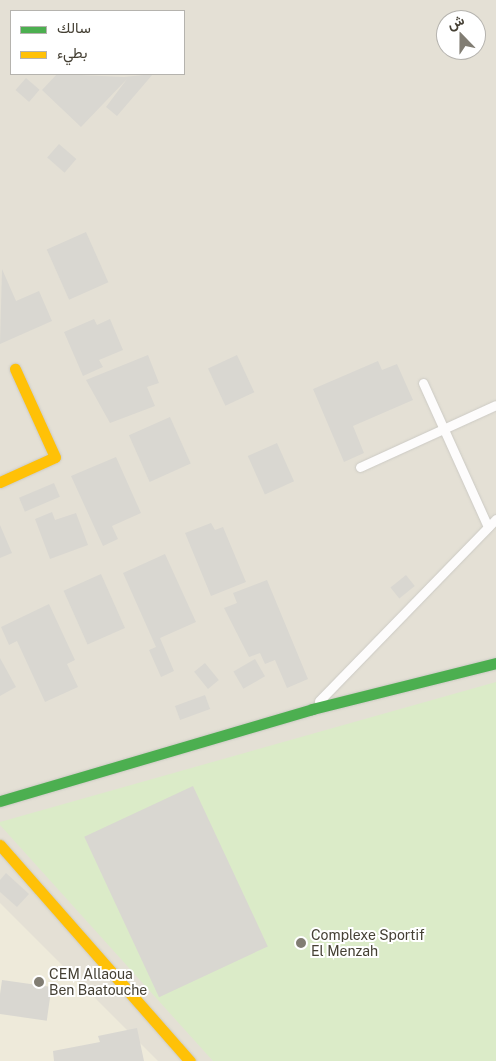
<!DOCTYPE html>
<html>
<head>
<meta charset="utf-8">
<style>
  body { margin:0 }
  #map { position:relative; width:496px; height:1061px; overflow:hidden; background:#f0eee8; font-family:"Public Sans",Vazirmatn,sans-serif }
  div>[style] { position:absolute }
  .residential>* { inset:0; background:#e4e0d5 }
  .education>* { inset:0; background:#eeeada }
  .green>* { inset:0; background:#dbebc8 }
  .building>* { inset:0; background:#d9d7d1; transform-origin:0 0 }
  .roads { filter:drop-shadow(0 0 1px #cccac4) drop-shadow(0 0 1px #cccac4) }
  .lane>* { height:9px; margin:-4.5px; padding:0 4.5px; transform-origin:4.5px; border-radius:4.5px; background:#fdfcfc }
  .fast>* { height:11px; margin:-5.5px; padding:0 5.5px; transform-origin:5.5px; border-radius:5.5px; background:#4caf50 }
  .slow>* { height:11px; margin:-5.5px; padding:0 5.5px; transform-origin:5.5px; border-radius:5.5px; background:#ffc107 }
  .dots>* { width:14px; height:14px; translate:-50% -50%; box-sizing:border-box; border:2px solid #fff; border-radius:50% }
  span { translate:-50% -50%; white-space:nowrap; text-align:center; line-height:1.15; -webkit-text-stroke:4px #fff; paint-order:stroke }
  .poi-label { font-size:14px; color:#454034 }
  .left { translate:0 -50%; text-align:left }
  .legend { position:absolute; left:10px; top:10px; width:175px; height:65px; box-sizing:border-box; background:#fff; border:1px solid #b5b3ae; margin:0; padding:6px 9px; list-style:none; font-size:15px; color:#454034 }
  .legend li { display:flex; align-items:center; gap:10px; height:25px }
  .legend b { width:25px; border:1px solid #b5b3ae }
  .north { position:absolute; left:436px; top:10px; width:50px; height:50px; box-sizing:border-box; background:#fff; border:1px solid #b5b3ae; border-radius:50%; rotate:338deg; font-size:14px; font-weight:700; line-height:20px; text-align:center; color:#454034 }
  .north::after { content:''; display:block; margin:auto; width:18px; height:22px; background:#817d73; clip-path:polygon(50% 0,100% 100%,50% 72%,0 100%) }
</style>
</head>
<body>
<div id="map">
  <div class="residential">
    <i style="clip-path:polygon(evenodd,0 0,496px 0,496px 1061px,0 1061px,0 0,11px 11px,184px 11px,184px 74px,11px 74px,11px 11px,0 0,446px 20px,476px 20px,476px 50px,446px 50px,446px 20px)"></i>
  </div>
  <div class="education">
    <i style="clip-path:polygon(0 903px,158px 1061px,0 1061px)"></i>
  </div>
  <div class="green">
    <i style="clip-path:polygon(496px 682px,496px 1061px,213px 1061px,0 825px,0 822px)"></i>
  </div>
  <div class="building">
    <i style="clip-path:polygon(57px 74px,124px 77px,153px 74px,117px 116px,106px 107px,127px 79px,81px 127px,42px 90px)"></i>
    <i style="left:26px;top:78px;width:18px;height:16px;rotate:41deg"></i>
    <i style="left:59px;top:144px;width:23px;height:18px;rotate:41deg"></i>
    <i style="left:86px;top:232px;width:55px;height:43px;rotate:66deg"></i>
    <i style="clip-path:polygon(2px 269px,16px 301px,39px 291px,52px 321px,0 344px)"></i>
    <i style="clip-path:polygon(94px 319px,97px 325px,110px 319px,123px 350px,99px 360px,103px 367px,83px 376px,64px 332px)"></i>
    <i style="clip-path:polygon(148px 355px,159px 383px,147px 387px,155px 406px,110px 423px,86px 380px)"></i>
    <i style="left:237px;top:355px;width:41px;height:32px;rotate:65deg"></i>
    <i style="clip-path:polygon(378px 361px,382px 370px,397px 364px,413px 400px,353px 426px,364px 453px,344px 462px,313px 389px)"></i>
    <i style="left:170px;top:417px;width:51px;height:45px;rotate:66deg"></i>
    <i style="left:277px;top:443px;width:42px;height:32px;rotate:66deg"></i>
    <i style="clip-path:polygon(116px 457px,141px 513px,112px 526px,118px 539px,103px 546px,71px 476px)"></i>
    <i style="left:54px;top:483px;width:15px;height:38px;rotate:67deg"></i>
    <i style="clip-path:polygon(52px 512px,55px 520px,76px 513px,88px 545px,50px 559px,35px 519px)"></i>
    <i style="clip-path:polygon(211px 523px,215px 530px,223px 527px,246px 582px,211px 596px,185px 533px)"></i>
    <i style="clip-path:polygon(0 525px,12px 553px,0 558px)"></i>
    <i style="clip-path:polygon(165px 554px,196px 622px,160px 638px,174px 671px,161px 677px,149px 650px,156px 647px,123px 573px)"></i>
    <i style="left:101px;top:574px;width:59px;height:41px;rotate:66deg"></i>
    <i style="left:406px;top:575px;width:14px;height:20px;rotate:51deg"></i>
    <i style="clip-path:polygon(267px 580px,308px 679px,287px 688px,275px 660px,265px 664px,260px 653px,249px 657px,224px 608px,237px 603px,233px 593px)"></i>
    <i style="clip-path:polygon(49px 604px,75px 660px,67px 664px,78px 687px,45px 702px,17px 641px,9px 645px,1px 627px)"></i>
    <i style="clip-path:polygon(0 658px,16px 687px,0 696px)"></i>
    <i style="left:255px;top:659px;width:20px;height:25px;rotate:60deg"></i>
    <i style="left:205px;top:663px;width:22px;height:14px;rotate:51deg"></i>
    <i style="left:205px;top:695px;width:15px;height:32px;rotate:70deg"></i>
    <i style="left:193px;top:786px;width:177px;height:120px;rotate:65deg"></i>
    <i style="clip-path:polygon(6px 873px,29px 894px,17px 907px,0 892px,0 880px)"></i>
    <i style="left:2px;top:980px;width:50px;height:34px;rotate:8deg"></i>
    <i style="clip-path:polygon(137px 1028px,144px 1061px,54px 1061px,53px 1051px,100px 1042px,98px 1036px)"></i>
  </div>
  <div class="roads">
    <div class="lane">
      <i style="left:423px;top:383px;width:158px;rotate:65.7deg"></i>
      <i style="left:360px;top:467px;width:149px;rotate:-24.5deg"></i>
      <i style="left:319px;top:701px;width:254px;rotate:-45.8deg"></i>
    </div>
    <div class="fast">
      <i style="left:0;top:801px;width:325px;rotate:-16.4deg"></i>
      <i style="left:312px;top:709px;width:190px;rotate:-14deg"></i>
    </div>
    <div class="slow">
      <i style="left:0;top:482px;width:60px;rotate:-24.4deg"></i>
      <i style="left:55px;top:457px;width:97px;rotate:-114.4deg"></i>
      <i style="left:0;top:845px;width:288px;rotate:48.7deg"></i>
    </div>
  </div>
  <div class="dots">
    <i style="left:301px;top:943px;background:#817d73"></i>
    <i style="left:39px;top:982px;background:#817d73"></i>
  </div>
  <div class="poi-label">
    <span class="left" style="left:311px;top:943px">Complexe Sportif<br>El Menzah</span>
    <span class="left" style="left:49px;top:982px">CEM Allaoua<br>Ben Baatouche</span>
  </div>
  <ul class="legend">
  <li><b style="height:6px;background:#4caf50"></b>سالك</li>
  <li><b style="height:6px;background:#ffc107"></b>بطيء</li>
  </ul>
  <div class="north">ش</div>
</div>
</body>
</html>
